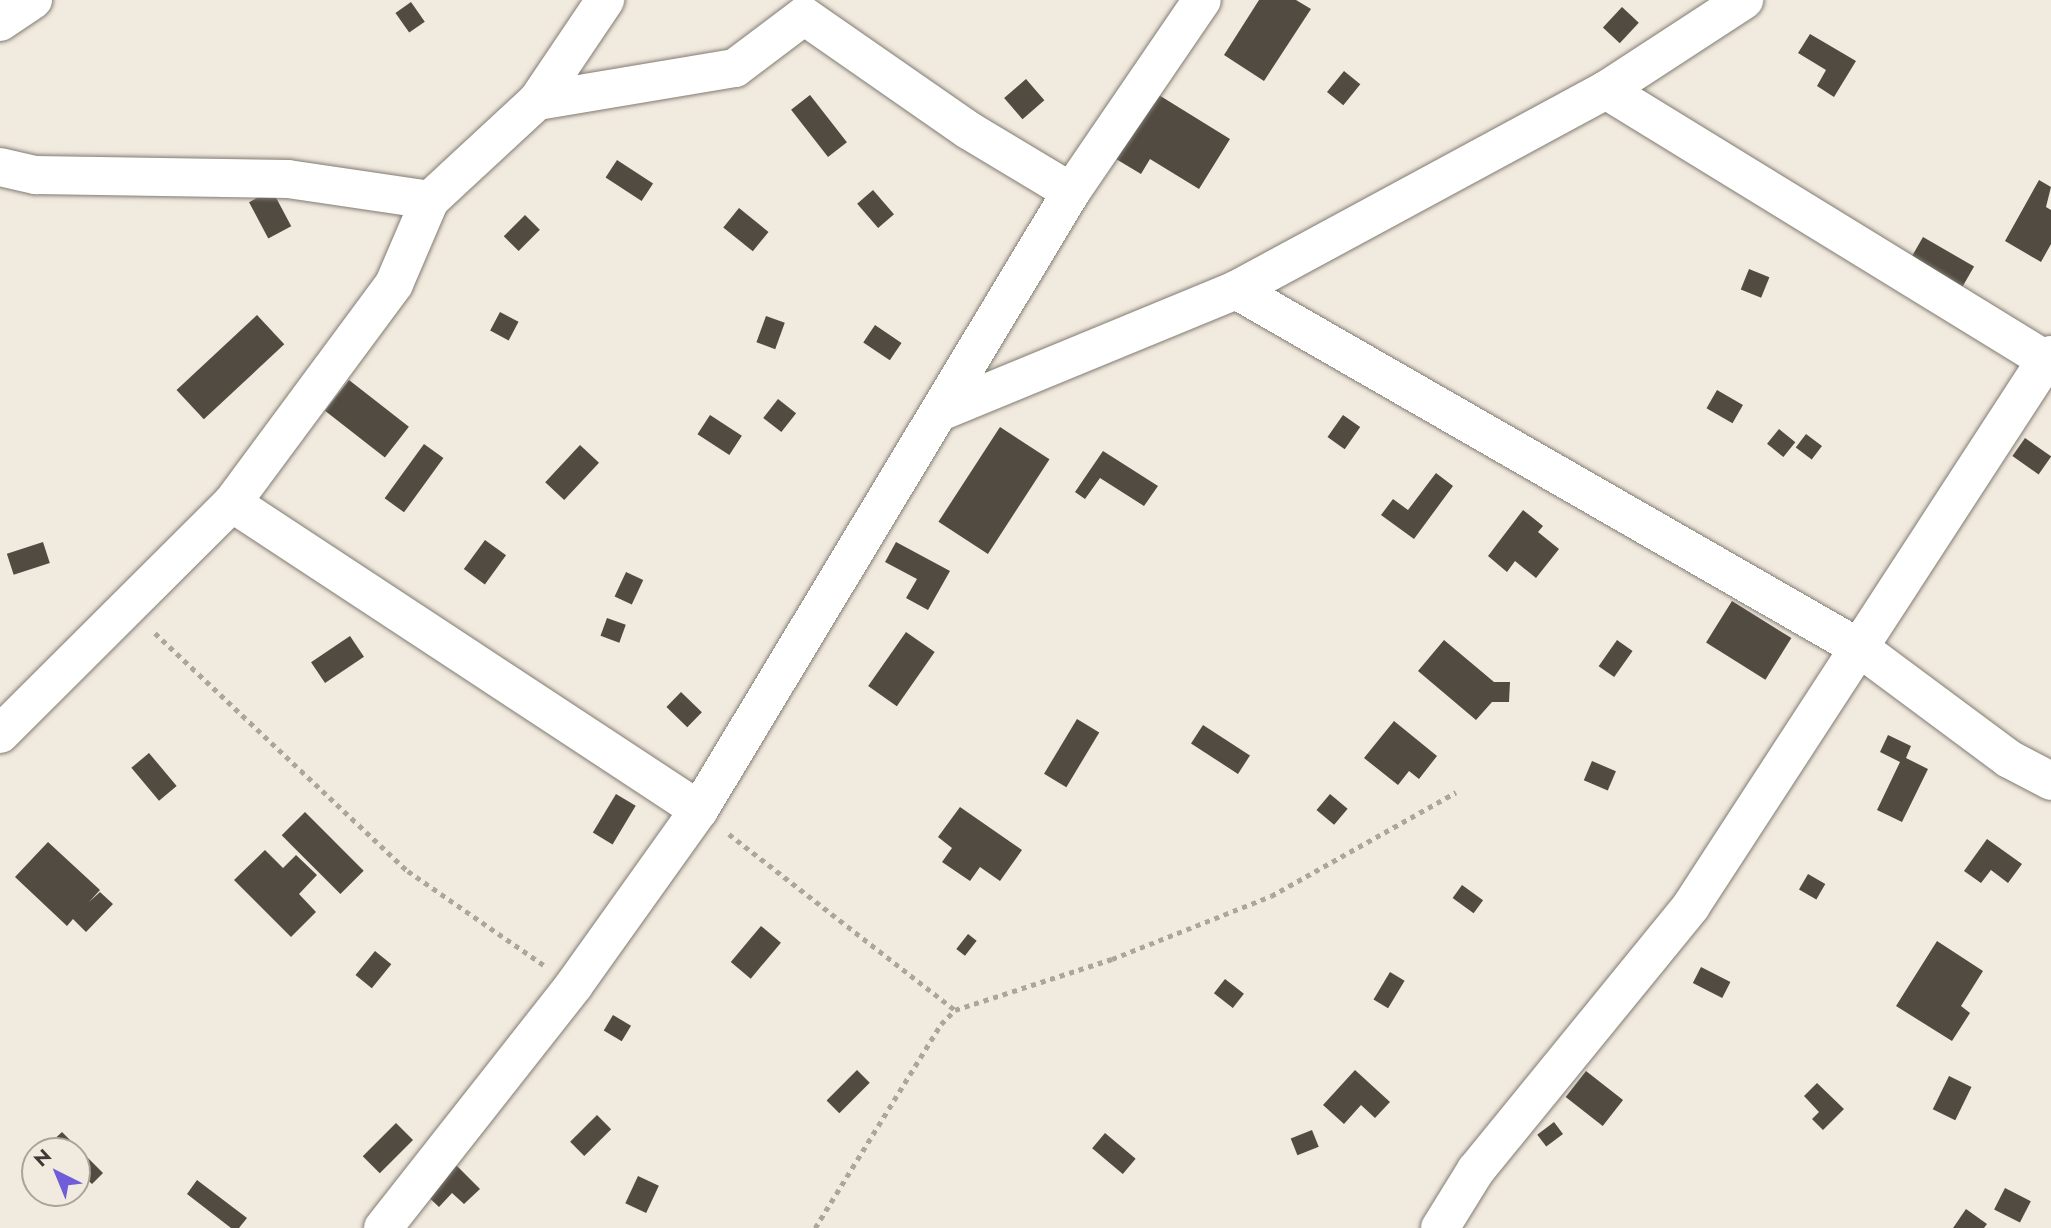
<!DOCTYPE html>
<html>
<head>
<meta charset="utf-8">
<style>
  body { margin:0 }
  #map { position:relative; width:2051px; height:1228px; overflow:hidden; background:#f1eadf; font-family:Jost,sans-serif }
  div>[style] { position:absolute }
  .building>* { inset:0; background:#514b42; transform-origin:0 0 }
  .path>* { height:4.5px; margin-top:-2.25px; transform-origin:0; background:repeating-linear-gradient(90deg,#aba59d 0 5px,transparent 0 10px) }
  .roads { filter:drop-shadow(0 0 2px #827b72) drop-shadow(0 0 2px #827b72) }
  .minor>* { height:38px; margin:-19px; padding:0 19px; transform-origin:19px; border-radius:19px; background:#fff }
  span { translate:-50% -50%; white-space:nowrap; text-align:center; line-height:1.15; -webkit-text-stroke:7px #f1eadf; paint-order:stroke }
  .north { position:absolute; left:21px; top:1137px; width:70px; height:70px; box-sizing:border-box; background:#f1eadf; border:2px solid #a9a39b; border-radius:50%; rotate:317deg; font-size:19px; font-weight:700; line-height:28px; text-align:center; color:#3c3935 }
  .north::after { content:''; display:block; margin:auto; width:24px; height:32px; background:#6f5ed8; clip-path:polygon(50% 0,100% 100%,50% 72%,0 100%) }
</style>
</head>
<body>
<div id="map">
  <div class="building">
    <i style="clip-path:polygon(1259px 0,1296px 0,1311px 9px,1264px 81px,1224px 55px)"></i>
    <i style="left:411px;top:2px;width:24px;height:19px;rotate:55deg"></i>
    <i style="left:1622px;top:7px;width:23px;height:28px;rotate:43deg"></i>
    <i style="clip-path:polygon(1810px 34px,1856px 61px,1834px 97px,1817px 86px,1826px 70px,1798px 53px)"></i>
    <i style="left:1344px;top:71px;width:21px;height:27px;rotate:39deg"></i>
    <i style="left:1026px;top:79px;width:28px;height:29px;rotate:49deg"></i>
    <i style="clip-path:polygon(1141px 84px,1230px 139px,1199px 189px,1150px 159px,1141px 174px,1101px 150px)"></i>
    <i style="left:810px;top:95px;width:60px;height:24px;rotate:52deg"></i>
    <i style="left:617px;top:160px;width:43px;height:21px;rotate:33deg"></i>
    <i style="clip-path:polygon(2039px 180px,2051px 187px,2046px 207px,2051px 210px,2051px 244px,2041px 262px,2005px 241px)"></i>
    <i style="left:272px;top:190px;width:41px;height:26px;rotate:62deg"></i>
    <i style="left:873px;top:190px;width:32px;height:21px;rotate:49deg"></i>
    <i style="left:739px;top:208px;width:38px;height:25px;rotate:39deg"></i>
    <i style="left:525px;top:215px;width:21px;height:30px;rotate:45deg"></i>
    <i style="left:1923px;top:237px;width:59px;height:28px;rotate:30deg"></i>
    <i style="left:1749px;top:269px;width:22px;height:22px;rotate:22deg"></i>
    <i style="left:500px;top:312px;width:21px;height:21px;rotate:28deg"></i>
    <i style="left:257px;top:315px;width:40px;height:110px;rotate:47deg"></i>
    <i style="left:766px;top:316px;width:20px;height:28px;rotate:20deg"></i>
    <i style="left:875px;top:325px;width:32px;height:21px;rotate:34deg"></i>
    <i style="left:349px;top:380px;width:76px;height:39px;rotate:38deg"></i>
    <i style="left:1717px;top:390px;width:30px;height:21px;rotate:30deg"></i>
    <i style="left:778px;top:399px;width:23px;height:24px;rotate:38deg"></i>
    <i style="left:710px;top:415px;width:38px;height:23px;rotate:33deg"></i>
    <i style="left:1343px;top:415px;width:21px;height:27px;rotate:35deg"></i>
    <i style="left:1000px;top:427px;width:59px;height:113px;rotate:33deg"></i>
    <i style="left:1779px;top:429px;width:21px;height:19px;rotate:39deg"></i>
    <i style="left:1806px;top:434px;width:20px;height:17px;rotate:37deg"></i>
    <i style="left:2025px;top:438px;width:32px;height:22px;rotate:35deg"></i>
    <i style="left:424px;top:444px;width:24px;height:67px;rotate:36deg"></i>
    <i style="left:580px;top:445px;width:26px;height:51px;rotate:43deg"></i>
    <i style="clip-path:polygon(1103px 451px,1158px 486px,1144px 506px,1100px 478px,1085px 499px,1075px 492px)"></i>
    <i style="clip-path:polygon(1436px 473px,1453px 486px,1414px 539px,1381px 515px,1393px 499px,1408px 510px)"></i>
    <i style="clip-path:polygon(1523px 510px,1543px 526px,1538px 532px,1559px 549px,1536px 578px,1515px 561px,1507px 572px,1488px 556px)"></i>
    <i style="left:485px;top:540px;width:26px;height:36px;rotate:36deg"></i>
    <i style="left:43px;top:542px;width:22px;height:38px;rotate:72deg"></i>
    <i style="clip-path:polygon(896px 542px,950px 571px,928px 610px,906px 598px,917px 579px,885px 562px)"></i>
    <i style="left:626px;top:572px;width:19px;height:27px;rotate:25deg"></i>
    <i style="left:1732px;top:601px;width:70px;height:49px;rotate:32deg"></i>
    <i style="left:607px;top:618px;width:20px;height:19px;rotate:20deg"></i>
    <i style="left:906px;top:632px;width:35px;height:66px;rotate:35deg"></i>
    <i style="left:350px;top:636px;width:25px;height:47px;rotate:56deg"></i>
    <i style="clip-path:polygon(1444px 640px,1494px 682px,1510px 682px,1509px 702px,1492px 702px,1476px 720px,1418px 671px)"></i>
    <i style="left:1617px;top:640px;width:19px;height:32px;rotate:35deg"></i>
    <i style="left:681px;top:692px;width:29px;height:21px;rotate:44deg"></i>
    <i style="left:1077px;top:719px;width:26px;height:64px;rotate:31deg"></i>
    <i style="clip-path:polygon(1394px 721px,1437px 756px,1419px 779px,1409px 771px,1398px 785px,1364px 758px)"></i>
    <i style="left:1203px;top:725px;width:56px;height:22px;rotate:33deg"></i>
    <i style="clip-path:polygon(1888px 735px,1911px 746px,1906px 758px,1928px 769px,1902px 822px,1877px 810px,1900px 762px,1880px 752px)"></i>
    <i style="left:149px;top:753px;width:43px;height:23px;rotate:50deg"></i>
    <i style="left:1592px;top:761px;width:26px;height:21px;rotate:23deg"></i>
    <i style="left:616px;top:794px;width:23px;height:45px;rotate:31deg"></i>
    <i style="left:1330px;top:794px;width:23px;height:21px;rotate:40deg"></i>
    <i style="clip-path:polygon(960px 807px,1022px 850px,1000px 881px,980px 867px,970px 881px,942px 862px,952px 848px,938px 837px)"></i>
    <i style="left:305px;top:812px;width:83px;height:33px;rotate:45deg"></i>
    <i style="clip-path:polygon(1987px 839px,2022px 864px,2008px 883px,1991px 870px,1981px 883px,1964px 871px)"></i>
    <i style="clip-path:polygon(48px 842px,100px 890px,89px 902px,100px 892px,113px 904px,86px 932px,73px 919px,67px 926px,15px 877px)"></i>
    <i style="clip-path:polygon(265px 850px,283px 868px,296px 855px,317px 875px,299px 894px,316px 912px,291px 937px,234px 880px)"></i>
    <i style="left:1808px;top:874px;width:20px;height:18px;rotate:30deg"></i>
    <i style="left:1462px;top:885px;width:26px;height:16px;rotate:36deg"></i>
    <i style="left:761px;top:926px;width:26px;height:47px;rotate:40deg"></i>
    <i style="left:968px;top:934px;width:11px;height:19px;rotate:38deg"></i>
    <i style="clip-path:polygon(1937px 941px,1983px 971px,1961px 1006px,1970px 1013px,1952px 1041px,1896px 1006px)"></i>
    <i style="left:375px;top:951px;width:21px;height:31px;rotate:39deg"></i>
    <i style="left:1701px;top:967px;width:33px;height:18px;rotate:27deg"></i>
    <i style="left:1390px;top:972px;width:17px;height:32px;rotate:31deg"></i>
    <i style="left:1225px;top:979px;width:24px;height:18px;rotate:38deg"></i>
    <i style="left:613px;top:1015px;width:21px;height:18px;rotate:31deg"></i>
    <i style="left:857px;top:1070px;width:18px;height:43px;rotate:45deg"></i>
    <i style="clip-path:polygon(1355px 1070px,1390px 1102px,1375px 1118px,1361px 1105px,1344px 1124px,1323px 1105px)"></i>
    <i style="left:1586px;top:1071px;width:47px;height:33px;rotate:38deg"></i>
    <i style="left:1949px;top:1076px;width:25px;height:37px;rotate:26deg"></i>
    <i style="clip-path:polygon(1817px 1083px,1844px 1109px,1823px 1130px,1812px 1119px,1819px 1112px,1804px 1096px)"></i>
    <i style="left:597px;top:1115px;width:20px;height:38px;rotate:45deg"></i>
    <i style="left:1554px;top:1122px;width:15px;height:21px;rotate:53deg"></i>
    <i style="left:396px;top:1123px;width:24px;height:47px;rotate:45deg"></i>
    <i style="left:1312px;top:1130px;width:18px;height:23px;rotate:68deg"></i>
    <i style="clip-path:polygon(62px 1132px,103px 1173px,92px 1184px,77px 1170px,77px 1151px,58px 1151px,50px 1143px)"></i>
    <i style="left:1105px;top:1133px;width:40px;height:20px;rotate:40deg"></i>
    <i style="clip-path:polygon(453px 1162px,480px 1189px,464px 1204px,452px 1193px,439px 1207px,423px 1192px)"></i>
    <i style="left:638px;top:1176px;width:23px;height:30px;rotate:25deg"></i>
    <i style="clip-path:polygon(197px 1180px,247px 1218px,239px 1228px,231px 1228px,187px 1194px)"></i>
    <i style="left:2005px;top:1188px;width:29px;height:24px;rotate:27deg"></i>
    <i style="clip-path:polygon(1966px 1209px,1987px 1224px,1984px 1228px,1953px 1228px)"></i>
  </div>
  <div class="path">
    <i style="left:155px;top:633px;width:347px;rotate:43.3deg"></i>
    <i style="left:408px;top:871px;width:165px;rotate:34.7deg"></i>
    <i style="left:729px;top:834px;width:286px;rotate:37.9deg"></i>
    <i style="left:815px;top:1228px;width:240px;rotate:-58.3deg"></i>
    <i style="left:941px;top:1024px;width:20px;rotate:-45deg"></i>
    <i style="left:955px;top:1010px;width:165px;rotate:-18deg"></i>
    <i style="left:1112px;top:959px;width:171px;rotate:-21.6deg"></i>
    <i style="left:1271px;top:896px;width:212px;rotate:-29.3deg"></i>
  </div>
  <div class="roads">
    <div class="minor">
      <i style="left:0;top:22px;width:40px;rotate:-34deg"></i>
      <i style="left:1606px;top:90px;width:165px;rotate:-33.1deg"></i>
      <i style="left:537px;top:101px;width:122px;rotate:-56deg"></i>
      <i style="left:0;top:167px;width:37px;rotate:13deg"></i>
      <i style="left:36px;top:175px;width:252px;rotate:0.9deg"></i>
      <i style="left:288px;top:179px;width:144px;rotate:8.4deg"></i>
      <i style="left:1236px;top:290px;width:721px;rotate:29.87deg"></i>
      <i style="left:1861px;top:649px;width:184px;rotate:36.6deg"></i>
      <i style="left:2009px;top:759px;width:47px;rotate:27.6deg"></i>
      <i style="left:940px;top:412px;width:320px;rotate:-22.4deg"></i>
      <i style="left:1236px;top:290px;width:421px;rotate:-28.4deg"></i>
      <i style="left:1606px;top:90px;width:516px;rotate:31.53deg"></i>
      <i style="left:2046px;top:360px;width:7px;rotate:-45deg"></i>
      <i style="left:232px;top:503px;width:559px;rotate:33.32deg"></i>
      <i style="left:0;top:734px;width:327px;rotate:-44.9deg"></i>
      <i style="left:232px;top:503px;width:272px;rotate:-53.5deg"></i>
      <i style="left:394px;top:284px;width:91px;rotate:-66.8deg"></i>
      <i style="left:430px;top:200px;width:146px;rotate:-42.8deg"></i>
      <i style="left:537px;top:101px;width:201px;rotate:-9.5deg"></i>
      <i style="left:735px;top:68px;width:86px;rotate:-37deg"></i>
      <i style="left:804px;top:16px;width:200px;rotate:34.8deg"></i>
      <i style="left:968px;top:130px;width:120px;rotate:31deg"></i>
      <i style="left:1071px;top:192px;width:232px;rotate:-55.7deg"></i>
      <i style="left:383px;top:1228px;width:309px;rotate:-51.8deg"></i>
      <i style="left:574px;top:985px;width:215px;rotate:-54.5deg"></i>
      <i style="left:699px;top:810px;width:721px;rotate:-58.95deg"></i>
      <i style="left:1440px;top:1228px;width:68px;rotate:-58.2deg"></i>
      <i style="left:1476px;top:1170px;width:340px;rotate:-50.8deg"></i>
      <i style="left:1691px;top:906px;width:651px;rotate:-56.97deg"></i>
      <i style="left:2046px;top:360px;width:6px;rotate:31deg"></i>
    </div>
  </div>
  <div class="north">N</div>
</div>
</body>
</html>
